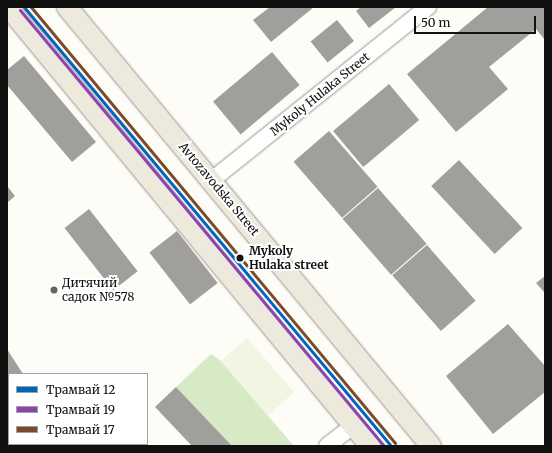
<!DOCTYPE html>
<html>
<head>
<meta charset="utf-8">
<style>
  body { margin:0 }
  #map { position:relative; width:552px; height:453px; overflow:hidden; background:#fdfcf7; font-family:Merriweather,serif }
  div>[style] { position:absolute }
  .forest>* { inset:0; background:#d8eac5 }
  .pitch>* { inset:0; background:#f0f6e1; transform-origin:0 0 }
  .building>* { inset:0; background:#a19f9c; transform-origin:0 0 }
  .roads { filter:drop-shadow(0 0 1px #979795) drop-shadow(0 0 1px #979795) }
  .minor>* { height:16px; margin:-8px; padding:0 8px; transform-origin:8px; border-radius:8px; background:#fffffe }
  .major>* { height:20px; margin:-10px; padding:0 10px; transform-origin:10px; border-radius:10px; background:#ede9dc }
  .tram-1>* { height:3px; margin:-1.5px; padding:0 1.5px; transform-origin:1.5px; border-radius:1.5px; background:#0065bd }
  .tram-2>* { height:3px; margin:-1.5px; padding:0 1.5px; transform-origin:1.5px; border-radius:1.5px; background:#8e44ad }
  .tram-3>* { height:3px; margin:-1.5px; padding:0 1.5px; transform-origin:1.5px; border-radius:1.5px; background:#7a4b2a }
  .dots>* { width:11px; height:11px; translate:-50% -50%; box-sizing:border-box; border:2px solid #fff; border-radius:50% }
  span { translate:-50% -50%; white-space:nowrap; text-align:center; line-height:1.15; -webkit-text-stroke:4px #fff; paint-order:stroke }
  .street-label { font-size:12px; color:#111 }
  .stop-label { font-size:12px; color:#111; font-weight:700 }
  .left { translate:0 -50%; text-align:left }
  .poi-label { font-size:12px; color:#111 }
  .frame { position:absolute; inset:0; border:8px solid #111; pointer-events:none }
  .legend { position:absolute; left:8px; top:373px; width:140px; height:72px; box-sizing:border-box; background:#fff; border:1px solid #a0a0a0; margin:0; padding:5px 7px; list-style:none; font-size:12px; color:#111 }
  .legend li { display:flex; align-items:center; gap:8px; height:20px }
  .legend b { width:20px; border:1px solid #a0a0a0 }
  .scale { position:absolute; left:414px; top:16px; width:122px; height:18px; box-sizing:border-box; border:2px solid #111; border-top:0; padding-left:5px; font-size:12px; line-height:14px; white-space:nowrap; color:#111; -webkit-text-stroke:3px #fff; paint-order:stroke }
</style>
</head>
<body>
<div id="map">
  <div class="forest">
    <i style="clip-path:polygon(211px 354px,220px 360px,294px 446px,232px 446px,176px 387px)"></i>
  </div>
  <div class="pitch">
    <i style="left:247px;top:338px;width:72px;height:35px;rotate:49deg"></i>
  </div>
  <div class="building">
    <i style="clip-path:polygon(270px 7px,314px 7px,271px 42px,253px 20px)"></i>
    <i style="clip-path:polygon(361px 7px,396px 7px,369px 28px,356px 11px)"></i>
    <i style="clip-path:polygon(488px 7px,545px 7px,545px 40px,536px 29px,489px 67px,508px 89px,456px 132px,407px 74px)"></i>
    <i style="left:337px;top:20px;width:27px;height:34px;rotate:51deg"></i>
    <i style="left:272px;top:52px;width:43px;height:77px;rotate:50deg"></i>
    <i style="clip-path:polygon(24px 56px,96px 142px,72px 162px,7px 85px,7px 70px)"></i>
    <i style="left:389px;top:84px;width:47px;height:73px;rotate:50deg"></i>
    <i style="left:329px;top:131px;width:74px;height:47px;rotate:49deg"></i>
    <i style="left:459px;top:160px;width:93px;height:38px;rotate:47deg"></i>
    <i style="clip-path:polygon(7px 186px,15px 196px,7px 203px)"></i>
    <i style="left:378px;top:188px;width:74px;height:47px;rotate:49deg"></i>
    <i style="left:89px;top:209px;width:79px;height:31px;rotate:52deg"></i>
    <i style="left:177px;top:231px;width:66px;height:35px;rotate:52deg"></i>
    <i style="left:427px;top:245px;width:74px;height:46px;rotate:49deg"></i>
    <i style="clip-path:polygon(545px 276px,545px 293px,536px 283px)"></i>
    <i style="clip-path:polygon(508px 324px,545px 366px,545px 392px,493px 434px,446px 376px)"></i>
    <i style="clip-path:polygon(7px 349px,23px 374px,9px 374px,9px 414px)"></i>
    <i style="clip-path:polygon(176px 387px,232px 446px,192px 446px,155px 407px)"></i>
  </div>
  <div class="roads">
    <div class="minor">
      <i style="left:212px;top:180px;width:277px;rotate:-38.7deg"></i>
      <i style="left:327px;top:446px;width:33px;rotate:-38deg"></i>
    </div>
    <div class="major">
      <i style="left:8px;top:7px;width:569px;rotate:50.49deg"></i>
      <i style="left:67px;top:7px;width:570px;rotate:50.34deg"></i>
    </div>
  </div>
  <div class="tram-1">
    <i style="left:24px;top:7px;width:572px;rotate:50.1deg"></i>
  </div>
  <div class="tram-2">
    <i style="left:20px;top:10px;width:568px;rotate:50.14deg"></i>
  </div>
  <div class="tram-3">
    <i style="left:31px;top:7px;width:568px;rotate:50.14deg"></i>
  </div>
  <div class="dots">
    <i style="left:240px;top:258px;background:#111"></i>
    <i style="left:54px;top:290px;background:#646362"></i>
  </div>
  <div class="street-label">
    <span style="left:320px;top:94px;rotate:-39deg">Mykoly Hulaka Street</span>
    <span style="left:219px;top:189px;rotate:50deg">Avtozavodska Street</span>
  </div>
  <div class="stop-label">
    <span class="left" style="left:249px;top:258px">Mykoly<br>Hulaka street</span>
  </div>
  <div class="poi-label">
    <span class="left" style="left:62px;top:290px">Дитячий<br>садок №578</span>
  </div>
  <div class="frame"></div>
  <ul class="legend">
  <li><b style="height:5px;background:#0065bd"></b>Трамвай 12</li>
  <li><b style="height:5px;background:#8e44ad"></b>Трамвай 19</li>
  <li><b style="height:5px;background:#7a4b2a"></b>Трамвай 17</li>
  </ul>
  <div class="scale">50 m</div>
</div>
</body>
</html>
